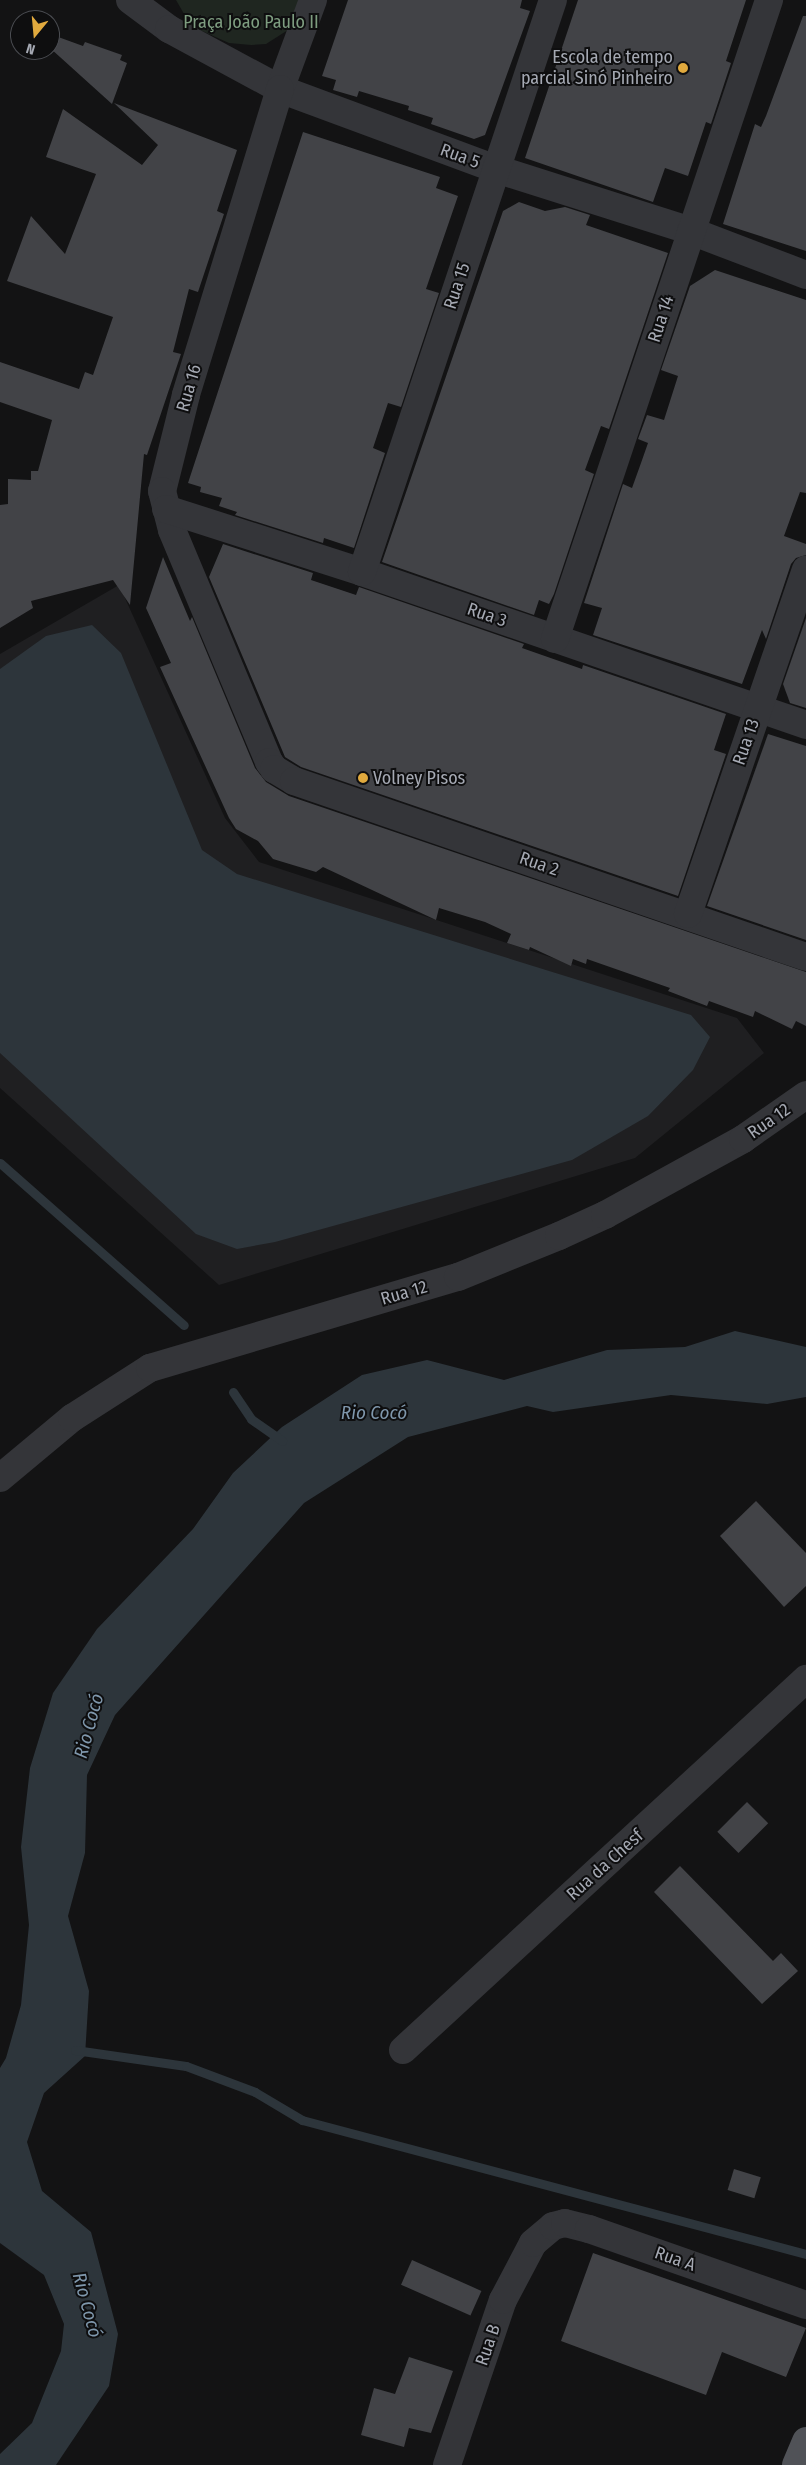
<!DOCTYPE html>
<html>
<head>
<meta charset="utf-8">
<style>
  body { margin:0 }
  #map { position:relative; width:806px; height:2465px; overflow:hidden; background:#131314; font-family:"Fira Sans Condensed",sans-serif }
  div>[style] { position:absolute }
  .built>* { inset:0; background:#1f1f21 }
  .green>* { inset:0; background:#1f2620 }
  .water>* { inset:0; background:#2d353b }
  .stream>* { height:9px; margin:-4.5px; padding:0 4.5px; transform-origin:4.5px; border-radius:4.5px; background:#2d353b }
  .building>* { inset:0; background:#424347; transform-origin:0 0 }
  .minor>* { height:28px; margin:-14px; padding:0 14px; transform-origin:14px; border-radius:14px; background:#343539 }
  .major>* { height:28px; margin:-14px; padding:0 14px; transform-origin:14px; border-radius:14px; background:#505257 }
  .dots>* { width:14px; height:14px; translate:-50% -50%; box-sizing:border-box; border:2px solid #0e0e0f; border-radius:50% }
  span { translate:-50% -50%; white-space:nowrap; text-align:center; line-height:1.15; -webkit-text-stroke:4px #0e0e0f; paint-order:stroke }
  .park-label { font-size:18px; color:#7e9d80 }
  .poi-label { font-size:18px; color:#a5a9b3 }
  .right { translate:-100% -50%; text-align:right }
  .left { translate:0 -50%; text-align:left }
  .street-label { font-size:18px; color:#a5a9b3 }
  .water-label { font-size:19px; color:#7f97ac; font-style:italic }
  .north { position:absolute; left:10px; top:10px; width:50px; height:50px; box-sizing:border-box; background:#0e0e0f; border:1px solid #4a4c51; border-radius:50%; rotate:197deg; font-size:14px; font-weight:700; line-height:20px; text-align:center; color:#a5a9b3 }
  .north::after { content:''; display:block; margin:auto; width:18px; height:22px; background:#e1aa3e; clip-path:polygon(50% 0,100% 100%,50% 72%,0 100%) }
</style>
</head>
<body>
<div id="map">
  <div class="built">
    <i style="clip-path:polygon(119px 585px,225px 818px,259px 862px,737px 1018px,764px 1053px,635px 1158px,219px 1285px,0 1088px,0 654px)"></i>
  </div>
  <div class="green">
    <i style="clip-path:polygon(176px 0,306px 0,288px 30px,266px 44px,251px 45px,229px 43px,191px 26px)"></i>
  </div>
  <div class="water">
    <i style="clip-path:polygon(92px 625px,121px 653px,202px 850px,237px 874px,691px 1015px,710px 1037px,693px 1070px,648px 1116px,572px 1160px,275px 1242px,237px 1249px,196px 1234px,0 1053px,0 669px,46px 636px)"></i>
    <i style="clip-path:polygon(735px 1331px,806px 1347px,806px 1397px,767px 1404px,671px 1395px,553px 1412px,527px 1406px,408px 1437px,304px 1503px,115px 1715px,87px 1775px,85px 1853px,68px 1916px,89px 1991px,85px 2056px,44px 2093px,27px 2142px,42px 2191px,91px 2232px,118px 2334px,109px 2386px,56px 2465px,0 2465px,0 2454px,32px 2423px,61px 2351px,64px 2324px,44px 2275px,0 2243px,0 2068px,6px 2058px,21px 2005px,29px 1925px,21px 1847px,30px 1768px,53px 1693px,97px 1629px,193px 1529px,233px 1473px,282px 1427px,362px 1375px,427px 1360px,504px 1380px,607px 1350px,685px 1347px)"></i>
  </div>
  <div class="stream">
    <i style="left:0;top:1163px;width:245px;rotate:41.4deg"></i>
    <i style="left:233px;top:1392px;width:32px;rotate:56deg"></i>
    <i style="left:251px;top:1419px;width:38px;rotate:35deg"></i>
    <i style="left:75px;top:2050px;width:112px;rotate:8.2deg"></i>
    <i style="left:186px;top:2066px;width:74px;rotate:20.6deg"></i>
    <i style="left:255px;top:2092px;width:55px;rotate:30.8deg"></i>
    <i style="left:302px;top:2120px;width:522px;rotate:14.89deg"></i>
  </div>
  <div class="building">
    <i style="clip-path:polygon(348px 0,522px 0,520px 8px,530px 11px,485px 135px,474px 139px,431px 124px,433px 118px,408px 110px,409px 106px,359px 91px,357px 97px,333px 90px,336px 80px,322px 76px)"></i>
    <i style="clip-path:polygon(578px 0,746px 0,726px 61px,731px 63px,711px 124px,706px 122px,688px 176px,665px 168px,653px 202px,525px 158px)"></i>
    <i style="clip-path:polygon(803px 16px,806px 16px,806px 251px,723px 224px,755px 124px,761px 127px,766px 116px)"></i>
    <i style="clip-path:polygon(50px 34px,83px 46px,85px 42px,122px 55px,120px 60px,127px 63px,112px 104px,50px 48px)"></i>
    <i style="clip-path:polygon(114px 103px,237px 150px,217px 211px,224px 214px,198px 292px,189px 289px,173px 352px,181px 354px,147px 455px,144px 454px,130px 605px,113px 580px,31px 601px,33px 608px,0 628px,0 505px,8px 504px,8px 479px,31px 480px,31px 471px,38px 471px,52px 420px,0 402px,0 362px,79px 389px,85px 372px,93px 375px,113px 317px,7px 281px,31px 216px,65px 254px,96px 174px,46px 157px,63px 109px,142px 165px,158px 145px)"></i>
    <i style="clip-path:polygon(303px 132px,440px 177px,436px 188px,458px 196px,426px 289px,439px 293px,401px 407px,388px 403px,373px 448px,385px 453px,354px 548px,324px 538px,323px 543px,235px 515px,237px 512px,219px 506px,222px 498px,200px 492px,201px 487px,188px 483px)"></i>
    <i style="clip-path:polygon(519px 202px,545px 211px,565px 207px,590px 215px,586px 225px,668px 253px,609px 429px,601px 426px,585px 470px,594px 474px,554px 594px,549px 604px,539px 600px,534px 615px,382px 562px,503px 211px)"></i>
    <i style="clip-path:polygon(715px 270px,806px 300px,806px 493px,800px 492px,784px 536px,806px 544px,806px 555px,796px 558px,791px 564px,766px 639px,762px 630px,742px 684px,593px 635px,602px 608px,584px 603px,623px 484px,632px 488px,641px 463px,648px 443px,638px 439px,647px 415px,664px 420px,678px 376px,661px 370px,690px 286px)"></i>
    <i style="clip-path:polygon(223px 544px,313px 573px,311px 580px,356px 595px,359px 587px,524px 644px,522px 648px,582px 669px,583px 665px,726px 714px,714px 750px,726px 754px,678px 896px,301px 767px,285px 757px,209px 577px)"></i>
    <i style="clip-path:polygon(163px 557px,190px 621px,192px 617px,255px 768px,266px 782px,289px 796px,806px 972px,806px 1026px,796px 1021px,792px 1029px,755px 1011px,753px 1017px,709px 1001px,707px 1006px,668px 991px,670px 988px,587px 959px,586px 964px,573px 959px,571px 966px,530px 947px,529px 950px,507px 943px,511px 934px,485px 922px,439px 908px,436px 920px,323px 867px,316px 872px,273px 859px,258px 841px,236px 829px,229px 818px,160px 667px,171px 663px,146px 608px)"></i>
    <i style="clip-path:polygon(806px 618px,806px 708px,790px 703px,783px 684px)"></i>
    <i style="clip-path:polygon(768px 734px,806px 746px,806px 940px,707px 906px)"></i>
    <i style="clip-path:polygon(756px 1501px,806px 1553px,806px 1586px,784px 1607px,720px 1536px)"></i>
    <i style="left:747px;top:1802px;width:30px;height:42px;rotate:45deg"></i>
    <i style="clip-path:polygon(680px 1866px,773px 1961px,781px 1953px,798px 1971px,762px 2004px,654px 1892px)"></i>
    <i style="left:734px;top:2169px;width:28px;height:22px;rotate:17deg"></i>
    <i style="clip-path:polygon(593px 2253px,806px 2328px,786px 2377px,722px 2352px,706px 2395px,561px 2341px)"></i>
    <i style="left:412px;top:2260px;width:76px;height:27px;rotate:24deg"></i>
    <i style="clip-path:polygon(409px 2357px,453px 2371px,431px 2433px,409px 2428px,404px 2447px,361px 2435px,374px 2388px,395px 2394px)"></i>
  </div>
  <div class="minor">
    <i style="left:130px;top:0;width:49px;rotate:36.6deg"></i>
    <i style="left:169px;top:29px;width:126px;rotate:28.4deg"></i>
    <i style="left:280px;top:89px;width:230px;rotate:20.3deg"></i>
    <i style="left:496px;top:169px;width:205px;rotate:17.6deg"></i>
    <i style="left:691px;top:231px;width:123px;rotate:20.9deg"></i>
    <i style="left:313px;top:0;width:95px;rotate:110.3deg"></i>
    <i style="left:280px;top:89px;width:320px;rotate:107.1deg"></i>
    <i style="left:186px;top:395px;width:99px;rotate:104deg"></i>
    <i style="left:162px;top:491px;width:40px;rotate:75.6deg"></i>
    <i style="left:172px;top:530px;width:251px;rotate:67.3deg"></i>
    <i style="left:269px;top:762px;width:9px;rotate:54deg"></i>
    <i style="left:274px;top:769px;width:23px;rotate:31deg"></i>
    <i style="left:294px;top:781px;width:541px;rotate:18.97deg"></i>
    <i style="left:166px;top:509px;width:206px;rotate:17.8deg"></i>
    <i style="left:362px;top:572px;width:470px;rotate:19deg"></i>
    <i style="left:362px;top:572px;width:603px;rotate:-71.54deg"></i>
    <i style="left:555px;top:639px;width:674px;rotate:-71.48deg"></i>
    <i style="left:688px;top:914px;width:364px;rotate:-71.1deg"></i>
    <i style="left:0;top:1478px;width:94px;rotate:-39.8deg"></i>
    <i style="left:72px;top:1418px;width:93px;rotate:-32.7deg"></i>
    <i style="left:150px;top:1368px;width:321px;rotate:-16.5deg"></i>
    <i style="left:458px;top:1277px;width:109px;rotate:-22.1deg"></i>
    <i style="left:559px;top:1236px;width:51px;rotate:-24.5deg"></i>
    <i style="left:605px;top:1215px;width:158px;rotate:-28.8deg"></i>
    <i style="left:743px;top:1139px;width:77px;rotate:-34.9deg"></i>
    <i style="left:403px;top:2050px;width:548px;rotate:-42.63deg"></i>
    <i style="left:447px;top:2465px;width:174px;rotate:-71.3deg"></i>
    <i style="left:503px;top:2300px;width:64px;rotate:-62.2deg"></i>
    <i style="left:533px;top:2243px;width:26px;rotate:-40deg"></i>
    <i style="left:553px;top:2226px;width:12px;rotate:-14deg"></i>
    <i style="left:565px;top:2223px;width:25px;rotate:14deg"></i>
    <i style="left:589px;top:2229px;width:230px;rotate:19.3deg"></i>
  </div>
  <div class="major">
    <i style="left:796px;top:2465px;width:26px;rotate:-67deg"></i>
  </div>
  <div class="dots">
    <i style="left:683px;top:68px;background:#e1aa3e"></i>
    <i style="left:363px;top:778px;background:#e1aa3e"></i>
  </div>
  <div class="park-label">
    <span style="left:251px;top:22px">Praça João Paulo II</span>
  </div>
  <div class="poi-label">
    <span class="right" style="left:673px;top:68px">Escola de tempo<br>parcial Sinó Pinheiro</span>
    <span class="left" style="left:373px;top:778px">Volney Pisos</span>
  </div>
  <div class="street-label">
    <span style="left:460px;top:156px;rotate:20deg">Rua 5</span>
    <span style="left:457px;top:286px;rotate:-72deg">Rua 15</span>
    <span style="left:661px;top:319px;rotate:-72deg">Rua 14</span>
    <span style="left:189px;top:388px;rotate:-74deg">Rua 16</span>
    <span style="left:487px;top:615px;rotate:19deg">Rua 3</span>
    <span style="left:746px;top:742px;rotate:-71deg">Rua 13</span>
    <span style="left:539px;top:864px;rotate:19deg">Rua 2</span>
    <span style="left:769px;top:1121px;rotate:-35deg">Rua 12</span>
    <span style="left:404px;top:1293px;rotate:-16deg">Rua 12</span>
    <span style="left:605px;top:1865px;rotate:-42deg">Rua da Chesf</span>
    <span style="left:675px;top:2259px;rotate:19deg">Rua A</span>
    <span style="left:488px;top:2345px;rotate:-71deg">Rua B</span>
  </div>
  <div class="water-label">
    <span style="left:374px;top:1413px">Rio Cocó</span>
    <span style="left:89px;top:1726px;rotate:-75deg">Rio Cocó</span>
    <span style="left:87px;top:2305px;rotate:75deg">Rio Cocó</span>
  </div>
  <div class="north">N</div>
</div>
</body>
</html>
